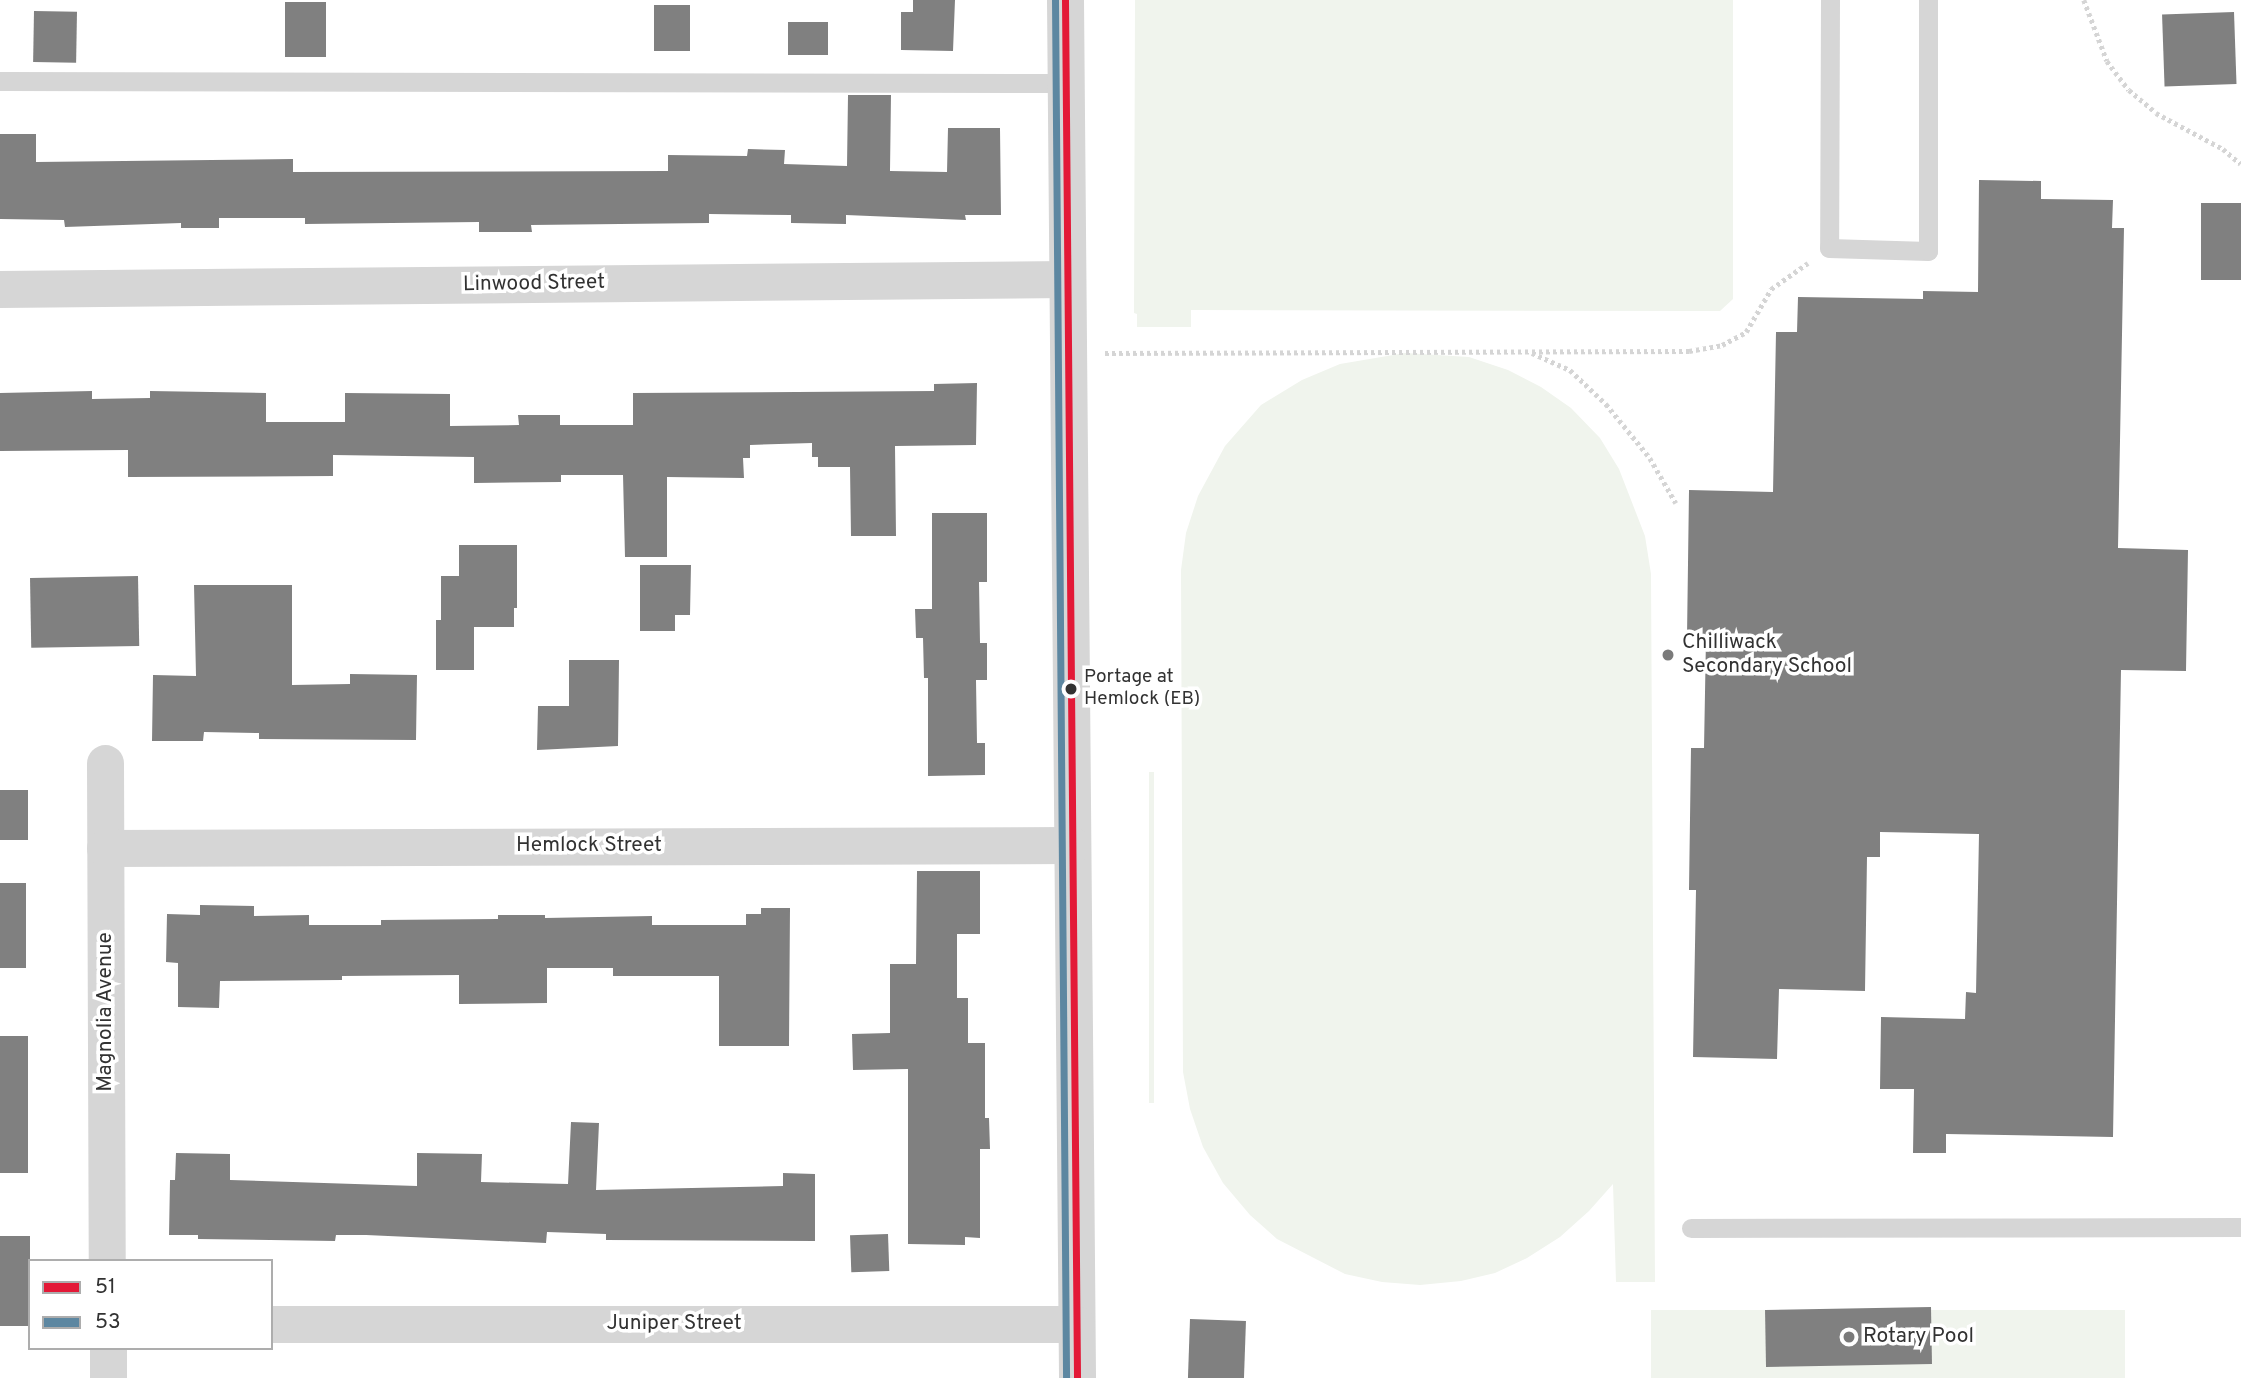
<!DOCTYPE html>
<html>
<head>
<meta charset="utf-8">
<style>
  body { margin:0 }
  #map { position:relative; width:2241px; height:1378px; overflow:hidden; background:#fff; font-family:Overpass,sans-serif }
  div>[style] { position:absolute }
  .green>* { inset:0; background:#f0f4ed; transform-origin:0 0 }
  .building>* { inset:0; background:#808080; transform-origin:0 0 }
  .path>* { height:4.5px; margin-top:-2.25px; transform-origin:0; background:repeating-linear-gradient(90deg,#d5d5d5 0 3.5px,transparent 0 7px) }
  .service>* { height:19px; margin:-9.5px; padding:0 9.5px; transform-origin:9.5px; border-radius:9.5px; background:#d6d6d6 }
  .minor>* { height:37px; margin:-18.5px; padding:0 18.5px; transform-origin:18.5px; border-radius:18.5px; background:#d6d6d6 }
  .bus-1>* { height:7px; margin:-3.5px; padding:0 3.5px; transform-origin:3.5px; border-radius:3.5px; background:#e31937 }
  .bus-2>* { height:7px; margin:-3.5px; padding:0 3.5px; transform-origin:3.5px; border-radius:3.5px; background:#5d87a1 }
  .dots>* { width:19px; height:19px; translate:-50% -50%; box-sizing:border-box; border:4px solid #fff; border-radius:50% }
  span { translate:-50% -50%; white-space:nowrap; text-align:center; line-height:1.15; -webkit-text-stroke:7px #fff; paint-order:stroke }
  .bus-label { font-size:19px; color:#323232 }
  .left { translate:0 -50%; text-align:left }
  .street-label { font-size:21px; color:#323232 }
  .poi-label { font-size:21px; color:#323232 }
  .legend { position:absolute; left:28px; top:1259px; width:245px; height:91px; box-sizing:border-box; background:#fff; border:2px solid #adadad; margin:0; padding:9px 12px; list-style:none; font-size:21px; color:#323232 }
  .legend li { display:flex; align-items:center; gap:14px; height:35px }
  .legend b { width:35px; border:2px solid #adadad }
</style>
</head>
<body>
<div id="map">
  <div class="green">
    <i style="clip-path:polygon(1135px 0,1733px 0,1733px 299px,1720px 311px,1191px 310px,1191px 327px,1137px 327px,1137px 314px,1134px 313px)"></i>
    <i style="clip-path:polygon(1405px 353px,1469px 357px,1508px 370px,1541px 387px,1571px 408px,1600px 438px,1619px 469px,1645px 536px,1651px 574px,1655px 1282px,1616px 1282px,1613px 1184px,1589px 1211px,1560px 1237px,1527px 1258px,1495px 1273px,1461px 1281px,1420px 1285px,1382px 1282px,1345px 1274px,1277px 1239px,1250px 1215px,1223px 1183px,1203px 1147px,1190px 1109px,1183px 1072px,1181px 570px,1186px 533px,1198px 496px,1225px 446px,1261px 405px,1302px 380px,1340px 364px)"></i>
    <i style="left:1149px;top:772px;width:5px;height:331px"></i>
    <i style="left:2125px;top:1310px;width:68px;height:474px;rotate:90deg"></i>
  </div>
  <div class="building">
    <i style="clip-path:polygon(913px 0,955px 0,953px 51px,901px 50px,901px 12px,913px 12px)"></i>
    <i style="left:285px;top:2px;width:41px;height:55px"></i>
    <i style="left:654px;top:5px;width:36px;height:46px"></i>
    <i style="left:34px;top:11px;width:43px;height:51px;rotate:1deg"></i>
    <i style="left:2234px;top:12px;width:72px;height:72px;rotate:88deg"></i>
    <i style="left:788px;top:22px;width:40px;height:33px"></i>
    <i style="clip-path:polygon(848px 95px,891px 95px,890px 171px,947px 172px,948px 128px,1000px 128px,1001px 215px,965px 215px,966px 220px,846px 215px,846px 224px,791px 223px,791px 215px,709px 214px,709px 223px,531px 225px,532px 232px,479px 232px,479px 222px,305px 224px,305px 218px,219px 218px,219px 228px,181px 228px,181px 223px,65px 227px,64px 220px,0 219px,0 134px,36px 134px,36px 162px,293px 159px,293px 172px,668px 171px,668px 155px,747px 156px,748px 149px,785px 150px,784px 164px,847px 166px)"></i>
    <i style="clip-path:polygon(1979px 180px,2041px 181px,2041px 199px,2113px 200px,2112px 228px,2124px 228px,2118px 548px,2188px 550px,2186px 671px,2121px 670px,2113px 1137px,1946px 1134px,1946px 1153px,1913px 1153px,1914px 1089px,1880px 1089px,1881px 1017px,1965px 1019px,1966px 992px,1976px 993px,1979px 834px,1880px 832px,1880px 857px,1867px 857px,1865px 991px,1779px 989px,1777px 1059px,1693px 1057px,1696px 890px,1689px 890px,1691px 748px,1704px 748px,1706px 637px,1687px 637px,1689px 490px,1773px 492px,1776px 332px,1797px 332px,1798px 297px,1923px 299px,1923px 291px,1978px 292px)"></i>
    <i style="left:2201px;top:203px;width:40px;height:77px"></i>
    <i style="clip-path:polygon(977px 383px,976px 445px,895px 446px,896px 536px,851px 536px,850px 467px,818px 467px,818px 457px,812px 457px,812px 443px,750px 445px,750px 458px,743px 458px,744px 478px,667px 477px,667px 557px,625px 557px,623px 475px,561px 475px,561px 482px,474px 483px,474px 457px,333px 455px,333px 476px,128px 477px,128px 450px,0 451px,0 393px,92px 391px,92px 399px,150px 398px,150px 391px,266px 393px,266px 422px,345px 422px,345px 393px,450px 394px,450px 426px,519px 425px,518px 415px,560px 415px,560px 425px,633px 425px,633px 393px,934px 391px,934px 384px)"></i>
    <i style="clip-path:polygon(932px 513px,987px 513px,987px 582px,979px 582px,980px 643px,987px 643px,987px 680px,976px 680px,977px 743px,985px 743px,985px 775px,928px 776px,928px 678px,924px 678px,923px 638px,916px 638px,915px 609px,932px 609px)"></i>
    <i style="clip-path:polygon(459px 545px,517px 545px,517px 608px,514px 608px,514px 627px,474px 627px,474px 670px,436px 670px,436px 620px,441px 620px,441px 576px,459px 576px)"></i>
    <i style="clip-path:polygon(640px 565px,691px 565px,690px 615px,675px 615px,675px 631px,640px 631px)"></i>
    <i style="left:138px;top:576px;width:70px;height:108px;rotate:89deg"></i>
    <i style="clip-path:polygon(194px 585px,292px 585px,292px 685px,350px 684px,350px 674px,417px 675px,416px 740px,259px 739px,259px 733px,204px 732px,203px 741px,152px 741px,153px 675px,196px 676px)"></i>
    <i style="clip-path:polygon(569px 660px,619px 660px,618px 746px,537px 750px,538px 706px,569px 706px)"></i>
    <i style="left:0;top:790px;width:28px;height:50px"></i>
    <i style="clip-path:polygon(917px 871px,980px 871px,980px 934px,957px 934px,957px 998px,968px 998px,968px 1043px,985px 1043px,985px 1118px,989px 1118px,990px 1149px,980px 1149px,980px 1238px,965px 1237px,965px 1245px,908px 1244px,908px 1069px,853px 1070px,852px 1034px,890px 1033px,890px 964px,916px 964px)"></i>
    <i style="left:0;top:883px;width:26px;height:85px"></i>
    <i style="clip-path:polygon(200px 905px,254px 906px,254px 916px,309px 915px,309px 925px,381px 925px,381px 920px,498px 919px,498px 915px,545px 915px,545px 918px,652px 916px,652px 925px,746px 925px,746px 914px,761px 914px,761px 908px,790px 908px,789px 1046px,719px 1046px,719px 976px,613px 976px,613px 968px,547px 968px,547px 1003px,459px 1004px,459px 975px,342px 976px,342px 980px,220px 981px,219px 1008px,178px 1007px,178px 963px,166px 962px,167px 914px,200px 915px)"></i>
    <i style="left:28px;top:1036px;width:137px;height:28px;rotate:90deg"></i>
    <i style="clip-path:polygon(571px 1122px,599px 1123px,596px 1190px,783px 1186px,783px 1173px,815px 1174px,815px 1241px,606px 1240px,606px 1234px,547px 1232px,546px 1243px,366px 1235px,336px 1235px,335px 1241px,198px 1239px,198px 1235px,169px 1235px,170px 1180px,175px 1180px,176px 1153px,230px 1154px,230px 1180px,417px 1186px,417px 1153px,482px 1154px,481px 1182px,568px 1184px)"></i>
    <i style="left:888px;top:1234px;width:37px;height:38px;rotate:88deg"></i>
    <i style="left:0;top:1236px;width:30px;height:90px"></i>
    <i style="left:1931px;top:1307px;width:57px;height:166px;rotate:89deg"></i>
    <i style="left:1190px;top:1319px;width:56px;height:59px;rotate:2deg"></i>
  </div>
  <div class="path">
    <i style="left:2084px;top:0;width:65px;rotate:69.3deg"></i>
    <i style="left:2107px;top:61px;width:36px;rotate:53deg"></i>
    <i style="left:2129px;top:90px;width:35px;rotate:40deg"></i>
    <i style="left:2156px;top:113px;width:76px;rotate:28.2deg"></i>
    <i style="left:2223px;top:149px;width:23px;rotate:40deg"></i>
    <i style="left:1105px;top:353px;width:584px;rotate:-0.2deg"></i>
    <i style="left:1689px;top:351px;width:34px;rotate:-10deg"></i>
    <i style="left:1722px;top:345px;width:27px;rotate:-28deg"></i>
    <i style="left:1746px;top:332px;width:50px;rotate:-59.8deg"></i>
    <i style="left:1771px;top:289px;width:45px;rotate:-35.1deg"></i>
    <i style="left:1532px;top:353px;width:42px;rotate:24.1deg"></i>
    <i style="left:1570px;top:370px;width:50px;rotate:43.4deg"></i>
    <i style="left:1606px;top:404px;width:70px;rotate:50.8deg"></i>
    <i style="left:1650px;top:458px;width:52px;rotate:60deg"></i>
  </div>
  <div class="service">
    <i style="left:1830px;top:0;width:248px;rotate:90.2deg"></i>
    <i style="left:1829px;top:248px;width:99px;rotate:1.7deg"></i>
    <i style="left:1928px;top:251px;width:251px;rotate:-90deg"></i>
    <i style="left:0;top:81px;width:1065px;rotate:0.11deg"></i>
    <i style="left:1691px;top:1228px;width:550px;rotate:-0.1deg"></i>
  </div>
  <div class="minor">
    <i style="left:1065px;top:0;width:1378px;rotate:89.5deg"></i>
    <i style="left:0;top:289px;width:1067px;rotate:-0.54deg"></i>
    <i style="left:105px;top:763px;width:498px;rotate:89.8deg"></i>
    <i style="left:105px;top:848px;width:967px;rotate:-0.18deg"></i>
    <i style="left:271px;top:1324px;width:805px"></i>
    <i style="left:108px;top:1348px;width:30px;rotate:90deg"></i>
  </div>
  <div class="bus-1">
    <i style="left:1065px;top:0;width:1378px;rotate:89.5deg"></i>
  </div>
  <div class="bus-2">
    <i style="left:1055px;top:0;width:1378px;rotate:89.54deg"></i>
  </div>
  <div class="dots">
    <i style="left:1668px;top:655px;background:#7a7a7a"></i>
    <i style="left:1071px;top:689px;background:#323232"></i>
    <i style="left:1849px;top:1337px;background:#7a7a7a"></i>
  </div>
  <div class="bus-label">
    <span class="left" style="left:1084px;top:689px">Portage at<br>Hemlock (EB)</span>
  </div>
  <div class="street-label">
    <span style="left:534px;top:284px;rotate:-1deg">Linwood Street</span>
    <span style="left:589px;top:846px">Hemlock Street</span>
    <span style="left:106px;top:1012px;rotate:-90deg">Magnolia Avenue</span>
    <span style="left:674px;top:1324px">Juniper Street</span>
  </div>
  <div class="poi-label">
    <span class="left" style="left:1682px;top:655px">Chilliwack<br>Secondary School</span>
    <span class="left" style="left:1863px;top:1337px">Rotary Pool</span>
  </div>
  <ul class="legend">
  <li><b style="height:9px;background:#e31937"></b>51</li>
  <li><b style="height:9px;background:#5d87a1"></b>53</li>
  </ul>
</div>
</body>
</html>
